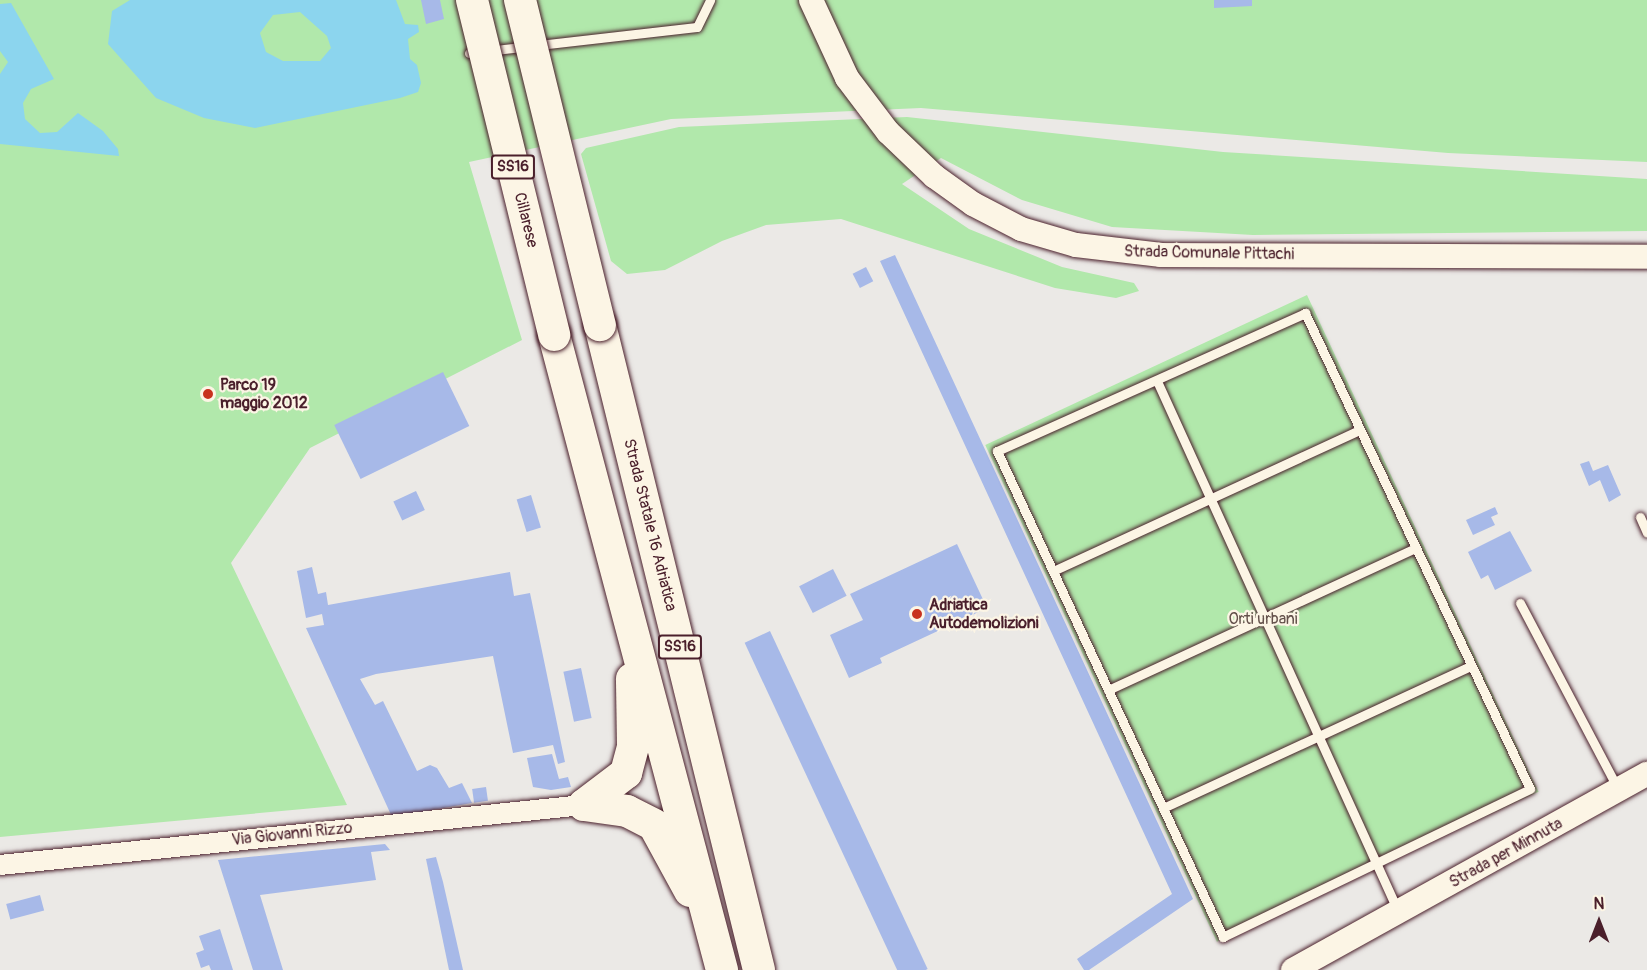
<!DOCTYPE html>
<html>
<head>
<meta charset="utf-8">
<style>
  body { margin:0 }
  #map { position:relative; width:1647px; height:970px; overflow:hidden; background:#ebe9e6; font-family:Pangolin,sans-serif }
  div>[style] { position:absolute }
  .green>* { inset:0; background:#b1e8ab; transform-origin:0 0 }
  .water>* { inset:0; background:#8cd5ee }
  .building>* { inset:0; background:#a7b9e8; transform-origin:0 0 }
  .roads { filter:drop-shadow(0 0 2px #4a1f2b) drop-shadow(0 0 2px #4a1f2b) }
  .service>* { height:9px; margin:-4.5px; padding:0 4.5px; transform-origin:4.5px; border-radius:4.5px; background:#fcf5e5 }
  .minor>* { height:20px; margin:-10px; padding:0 10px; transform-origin:10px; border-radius:10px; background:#fcf5e5 }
  .tertiary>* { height:24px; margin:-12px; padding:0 12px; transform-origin:12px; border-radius:12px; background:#fcf5e5 }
  .trunk>* { height:32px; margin:-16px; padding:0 16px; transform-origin:16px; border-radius:16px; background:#fcf5e5 }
  .bridges { filter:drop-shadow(0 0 2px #4a1f2b) drop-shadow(0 0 2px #4a1f2b) }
  .trunk-bridge>* { height:32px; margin:-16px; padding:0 16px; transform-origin:16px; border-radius:16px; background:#fcf5e5 }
  .dots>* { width:16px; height:16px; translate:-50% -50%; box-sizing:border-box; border:3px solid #fcf5e5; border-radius:50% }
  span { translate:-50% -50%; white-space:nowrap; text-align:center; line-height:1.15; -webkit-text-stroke:4.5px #fcf5e5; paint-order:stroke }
  .shield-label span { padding:2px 4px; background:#fcf5e5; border:2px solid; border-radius:4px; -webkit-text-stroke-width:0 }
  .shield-label { font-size:15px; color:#4a1f2b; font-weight:700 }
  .street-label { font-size:16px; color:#4a1f2b }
  .poi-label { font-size:16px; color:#4a1f2b; font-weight:700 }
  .left { translate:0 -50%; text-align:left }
  .park-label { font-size:16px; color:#64514b }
  .north { position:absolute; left:1569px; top:892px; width:60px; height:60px; -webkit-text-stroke:4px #fcf5e5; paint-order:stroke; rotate:0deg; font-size:16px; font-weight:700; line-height:24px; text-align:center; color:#4a1f2b }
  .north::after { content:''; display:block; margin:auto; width:21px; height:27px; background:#4a1f2b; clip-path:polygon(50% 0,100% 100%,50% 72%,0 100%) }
</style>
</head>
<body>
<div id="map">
  <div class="green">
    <i style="clip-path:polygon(0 0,1647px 0,1647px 162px,1448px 153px,921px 108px,671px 119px,469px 162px,522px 340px,310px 448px,231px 563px,347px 805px,0 837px)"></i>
    <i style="clip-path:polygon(907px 117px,1223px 152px,1647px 179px,1647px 231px,1253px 235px,1112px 227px,1022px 200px,941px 158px,902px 184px,969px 229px,1062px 267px,1134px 283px,1139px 291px,1116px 298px,1055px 288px,841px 219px,766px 225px,722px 241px,665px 270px,627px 274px,611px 261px,581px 154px,586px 148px,679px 127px)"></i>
    <i style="left:1307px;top:295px;width:548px;height:355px;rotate:65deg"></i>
  </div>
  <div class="water">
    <i style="clip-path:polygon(evenodd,130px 0,396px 0,405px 24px,418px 25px,419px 32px,408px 39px,410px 59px,417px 65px,421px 83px,418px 92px,400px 98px,255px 128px,204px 118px,156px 98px,108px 44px,112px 11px,130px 0,300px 12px,327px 36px,331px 48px,320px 61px,283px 61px,266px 52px,260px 33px,273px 15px,300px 12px)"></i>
    <i style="clip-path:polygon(11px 3px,54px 79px,31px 89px,23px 103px,25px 119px,40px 133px,57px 132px,78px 113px,103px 131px,118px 149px,119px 156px,0 144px,0 74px,8px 62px,0 51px,0 4px)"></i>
  </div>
  <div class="building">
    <i style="clip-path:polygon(421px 0,440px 0,444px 19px,426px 24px)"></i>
    <i style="clip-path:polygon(1214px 0,1252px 0,1252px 6px,1214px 8px)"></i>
    <i style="clip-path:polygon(895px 255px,1193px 899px,1089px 970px,1084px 970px,1077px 959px,1172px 894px,880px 261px)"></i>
    <i style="left:866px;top:267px;width:16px;height:15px;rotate:63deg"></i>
    <i style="left:443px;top:372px;width:60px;height:121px;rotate:64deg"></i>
    <i style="clip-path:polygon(1589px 461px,1593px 471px,1608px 465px,1621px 495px,1609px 502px,1600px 480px,1589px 486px,1580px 464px)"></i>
    <i style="left:416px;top:491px;width:21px;height:25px;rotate:65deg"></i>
    <i style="left:531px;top:495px;width:34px;height:15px;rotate:73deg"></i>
    <i style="clip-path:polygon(1495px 507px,1498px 514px,1491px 517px,1495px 525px,1473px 535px,1466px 520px)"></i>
    <i style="clip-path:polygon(1510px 531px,1532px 571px,1495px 590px,1488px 575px,1481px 579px,1468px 552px)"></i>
    <i style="clip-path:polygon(957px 544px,987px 608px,880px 658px,882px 663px,849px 678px,830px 635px,863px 620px,850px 594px)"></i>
    <i style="clip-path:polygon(312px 567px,318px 594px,326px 592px,328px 605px,510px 572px,514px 596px,530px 593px,565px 762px,558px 764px,553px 745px,513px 753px,493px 656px,376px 674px,360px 679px,375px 705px,383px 701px,417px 771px,430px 765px,437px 768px,449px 788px,462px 783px,472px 803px,392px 817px,306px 628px,324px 625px,322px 614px,306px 618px,297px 571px)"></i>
    <i style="left:833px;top:569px;width:30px;height:38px;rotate:63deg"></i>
    <i style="left:770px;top:631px;width:373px;height:28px;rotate:65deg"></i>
    <i style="left:581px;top:668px;width:51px;height:18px;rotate:78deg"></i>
    <i style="clip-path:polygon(552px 754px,559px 779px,568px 777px,571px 787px,551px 790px,533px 787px,527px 758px)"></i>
    <i style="left:486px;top:787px;width:14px;height:14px;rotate:82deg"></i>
    <i style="clip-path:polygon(385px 844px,390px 850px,371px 852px,376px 880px,260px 895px,283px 970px,253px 970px,218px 860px)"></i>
    <i style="clip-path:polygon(436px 857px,443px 882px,463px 970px,449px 970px,426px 859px)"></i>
    <i style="left:40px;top:895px;width:16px;height:35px;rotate:75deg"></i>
    <i style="clip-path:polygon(220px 929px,233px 970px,211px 970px,209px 965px,201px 968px,196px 953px,204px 950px,199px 936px)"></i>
  </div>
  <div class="roads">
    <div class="service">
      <i style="left:469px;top:53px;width:229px;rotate:-6.5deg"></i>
      <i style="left:697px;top:27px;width:30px;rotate:-64deg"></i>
      <i style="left:1305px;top:313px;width:526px;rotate:64.7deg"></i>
      <i style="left:1530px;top:789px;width:341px;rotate:154.3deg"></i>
      <i style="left:1223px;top:937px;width:536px;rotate:-114.94deg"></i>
      <i style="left:997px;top:451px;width:338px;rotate:-24.1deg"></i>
      <i style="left:1157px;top:381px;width:582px;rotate:65.55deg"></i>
      <i style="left:1640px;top:517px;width:17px;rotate:66deg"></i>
      <i style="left:1053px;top:571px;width:337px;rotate:-24.7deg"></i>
      <i style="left:1520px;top:603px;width:210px;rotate:62.2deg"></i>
      <i style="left:1108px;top:690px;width:338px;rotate:-24.8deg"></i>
      <i style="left:1163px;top:808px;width:339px;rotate:-24.8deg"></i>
    </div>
    <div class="minor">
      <i style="left:0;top:865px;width:587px;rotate:-5.87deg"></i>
    </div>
    <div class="tertiary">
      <i style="left:811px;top:0;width:86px;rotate:65.2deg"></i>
      <i style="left:847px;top:78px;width:68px;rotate:52.8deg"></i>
      <i style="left:888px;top:132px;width:64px;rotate:43.7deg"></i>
      <i style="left:934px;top:176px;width:48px;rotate:35.7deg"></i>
      <i style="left:973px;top:204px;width:54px;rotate:27.5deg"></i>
      <i style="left:1021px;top:229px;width:57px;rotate:16.2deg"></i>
      <i style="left:1076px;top:245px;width:86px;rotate:6.7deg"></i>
      <i style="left:1161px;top:255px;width:486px;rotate:0.2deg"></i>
      <i style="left:1293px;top:970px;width:405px;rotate:-29deg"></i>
    </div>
    <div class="trunk">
      <i style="left:600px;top:325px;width:664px;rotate:76.15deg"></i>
      <i style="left:554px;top:335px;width:657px;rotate:75.18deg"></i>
      <i style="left:584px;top:805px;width:53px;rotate:-37.3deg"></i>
      <i style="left:626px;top:773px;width:28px;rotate:-75deg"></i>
      <i style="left:633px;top:746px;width:67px;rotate:-90.9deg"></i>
      <i style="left:584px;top:805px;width:43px;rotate:7.9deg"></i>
      <i style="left:627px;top:811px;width:30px;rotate:27deg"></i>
      <i style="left:654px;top:825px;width:75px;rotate:61.4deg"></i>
    </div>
  </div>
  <div class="bridges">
    <div class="trunk-bridge">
      <i style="left:472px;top:0;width:345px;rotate:76.2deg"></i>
      <i style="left:520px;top:0;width:335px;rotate:76.2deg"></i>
    </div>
  </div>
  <div class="dots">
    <i style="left:208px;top:394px;background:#c8321e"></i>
    <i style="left:917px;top:614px;background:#c8321e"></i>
  </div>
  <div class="shield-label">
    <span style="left:513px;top:167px">SS16</span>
    <span style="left:680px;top:647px">SS16</span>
  </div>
  <div class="street-label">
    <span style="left:526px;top:220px;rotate:76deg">Cillarese</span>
    <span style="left:1209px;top:253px;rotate:1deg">Strada Comunale Pittachi</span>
    <span style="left:650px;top:525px;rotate:76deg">Strada Statale 16 Adriatica</span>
    <span style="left:292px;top:834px;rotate:-6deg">Via Giovanni Rizzo</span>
    <span style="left:1506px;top:853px;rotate:-29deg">Strada per Minnuta</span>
  </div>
  <div class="poi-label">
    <span class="left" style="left:220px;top:394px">Parco 19<br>maggio 2012</span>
    <span class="left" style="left:929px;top:614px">Adriatica<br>Autodemolizioni</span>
  </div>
  <div class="park-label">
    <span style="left:1263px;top:619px">Orti urbani</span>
  </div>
  <div class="north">N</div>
</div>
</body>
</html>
